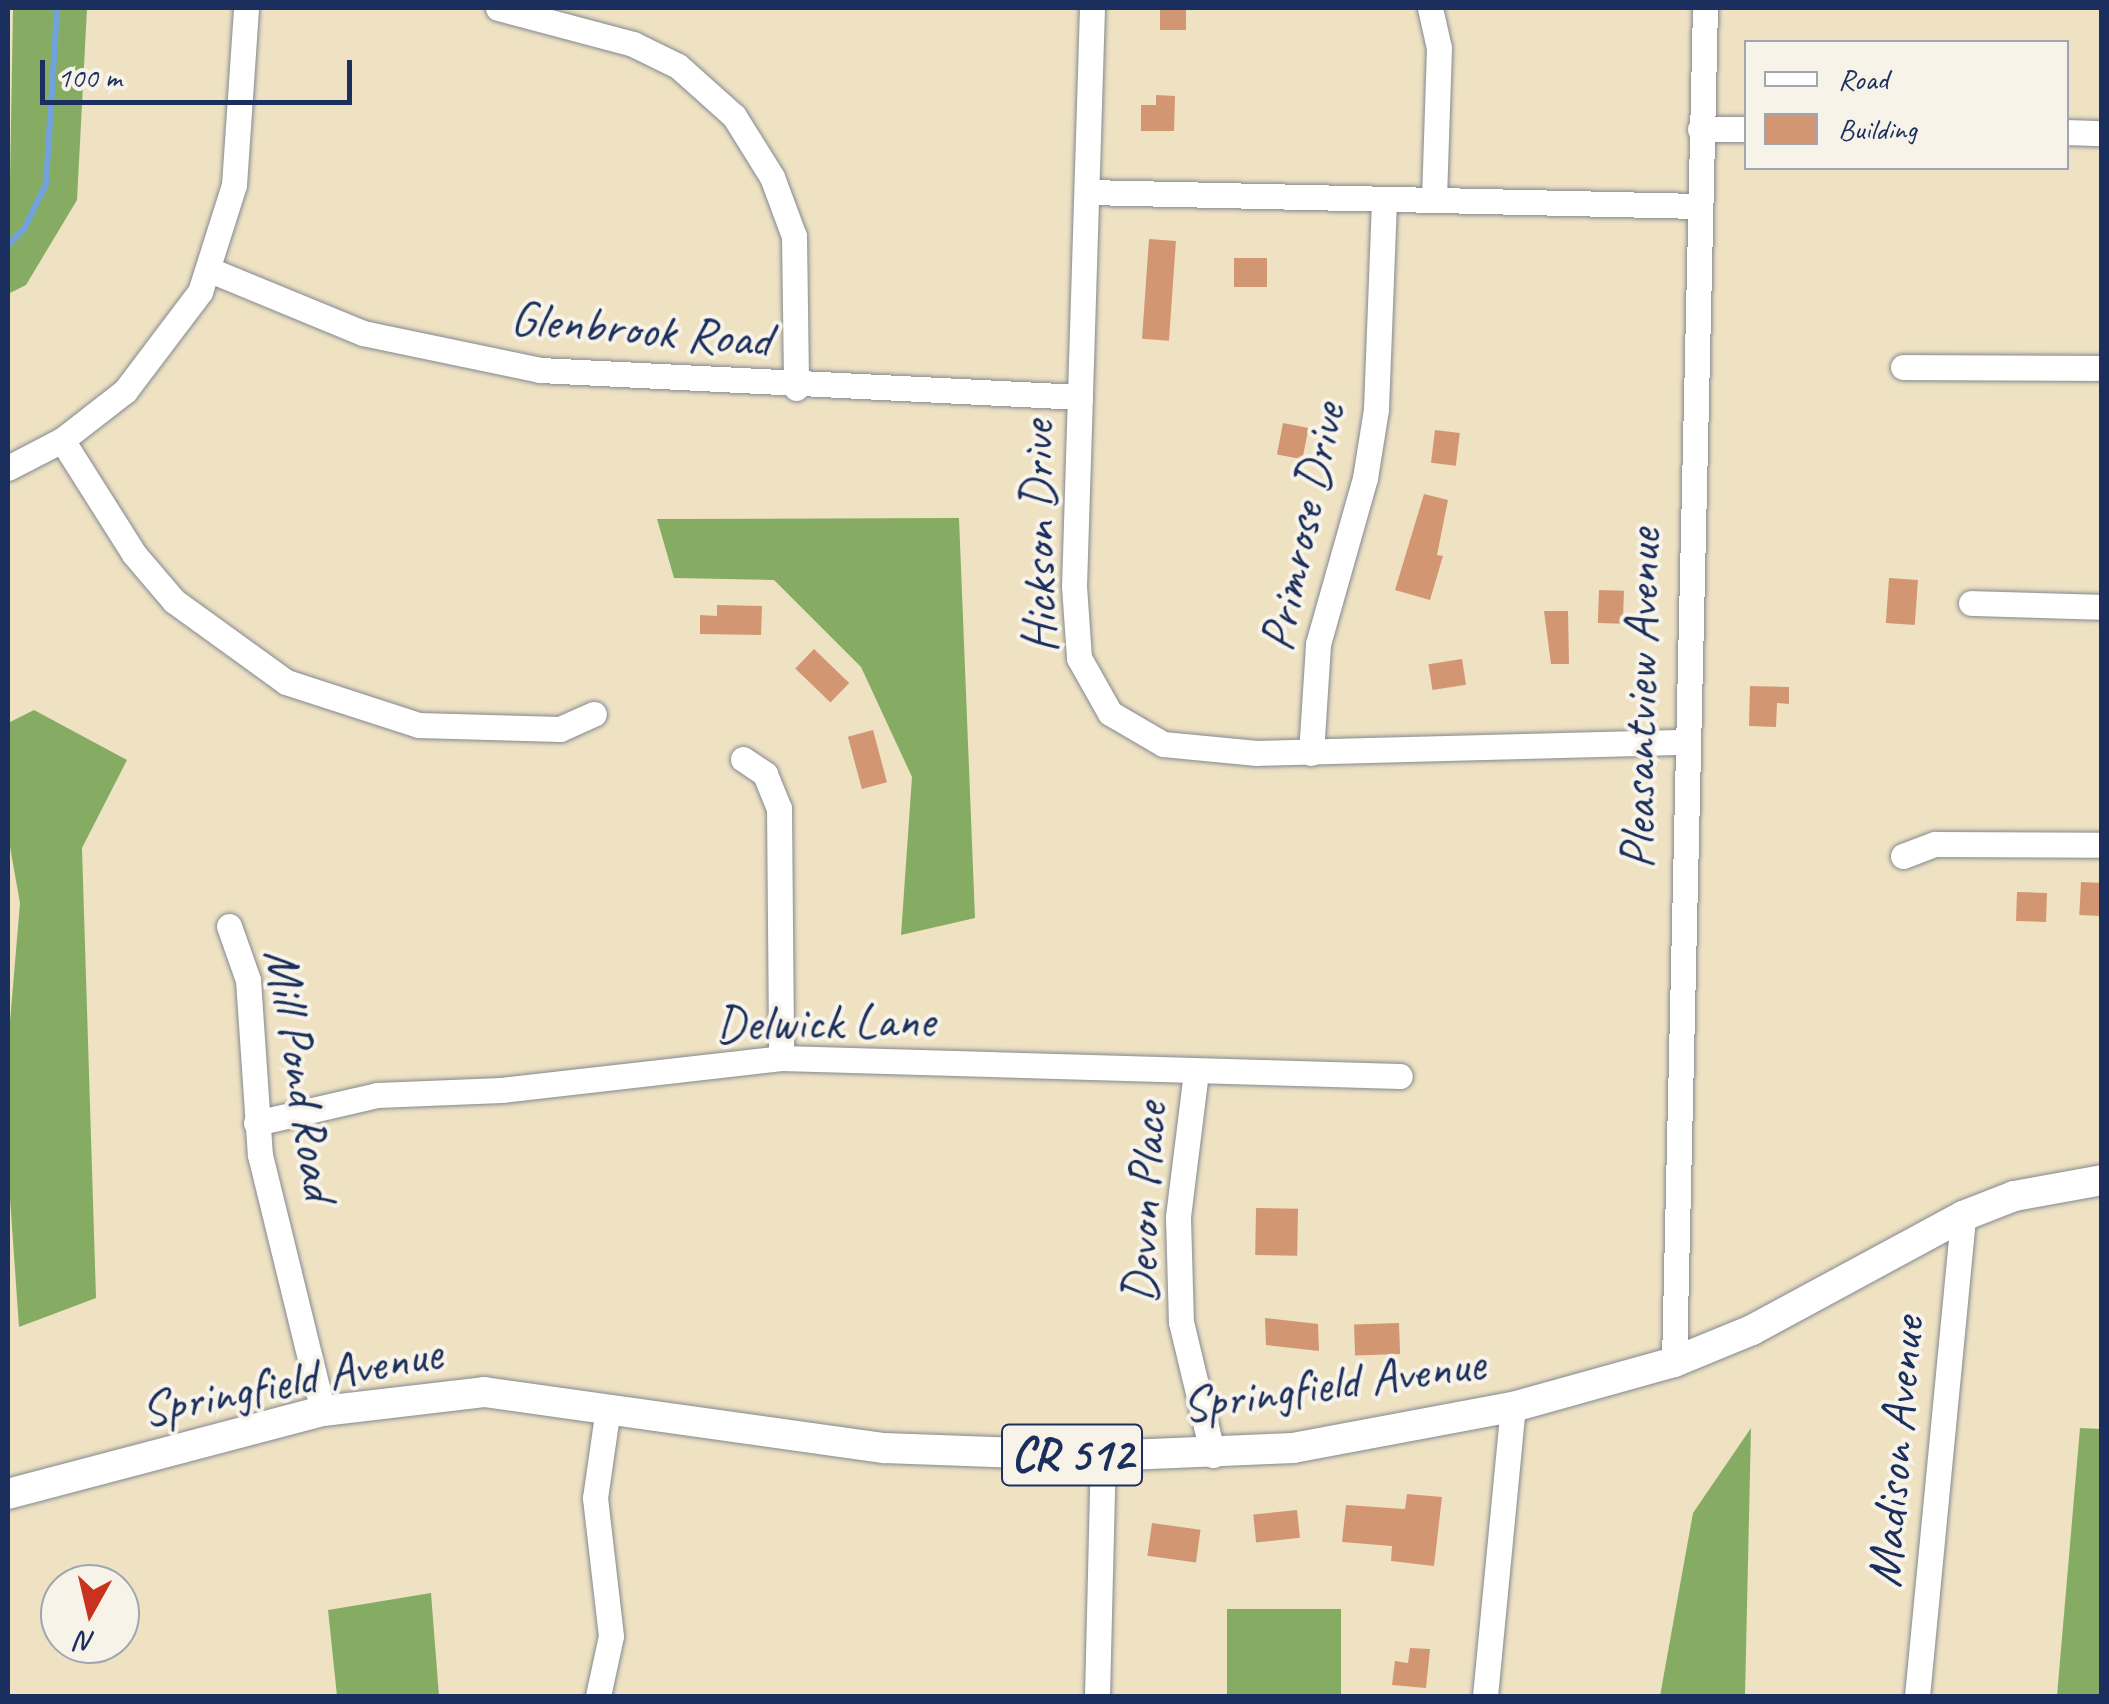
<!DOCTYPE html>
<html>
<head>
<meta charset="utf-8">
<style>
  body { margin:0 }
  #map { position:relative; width:2109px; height:1704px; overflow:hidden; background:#eee2c3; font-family:Caveat,sans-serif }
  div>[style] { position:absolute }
  .forest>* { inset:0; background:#86ac63; transform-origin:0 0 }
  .stream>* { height:6px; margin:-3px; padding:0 3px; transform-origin:3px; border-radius:3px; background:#72a2dc }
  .building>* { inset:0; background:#d39673; transform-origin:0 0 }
  .roads { filter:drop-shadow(0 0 2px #848890) drop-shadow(0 0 2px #848890) }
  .minor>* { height:25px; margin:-12.5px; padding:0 12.5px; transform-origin:12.5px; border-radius:12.5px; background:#fff }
  .major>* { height:30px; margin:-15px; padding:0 15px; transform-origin:15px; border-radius:15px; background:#fff }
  span { translate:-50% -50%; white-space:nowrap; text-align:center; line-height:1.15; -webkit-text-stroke:8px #f7f3e8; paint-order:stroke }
  .shield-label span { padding:2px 8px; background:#f7f3e8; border:2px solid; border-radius:8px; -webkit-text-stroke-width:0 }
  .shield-label { font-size:48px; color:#1b2f5e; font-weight:700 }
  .street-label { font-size:50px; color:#1b2f5e }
  .frame { position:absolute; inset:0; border:10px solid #1b2f5e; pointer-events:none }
  .legend { position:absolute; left:1744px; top:40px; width:325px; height:130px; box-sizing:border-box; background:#f7f3e8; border:2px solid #9fa5b1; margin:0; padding:12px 18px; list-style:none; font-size:30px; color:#1b2f5e }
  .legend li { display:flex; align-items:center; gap:20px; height:50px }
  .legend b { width:50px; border:2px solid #9fa5b1 }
  .north { position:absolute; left:40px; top:1564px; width:100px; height:100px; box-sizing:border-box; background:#f7f3e8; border:2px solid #9fa5b1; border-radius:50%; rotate:188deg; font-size:28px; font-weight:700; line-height:40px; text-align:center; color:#1b2f5e }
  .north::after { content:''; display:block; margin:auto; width:35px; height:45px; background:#c8321e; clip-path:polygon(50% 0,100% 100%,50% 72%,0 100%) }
  .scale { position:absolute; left:40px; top:60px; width:312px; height:45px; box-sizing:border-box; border:5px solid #1b2f5e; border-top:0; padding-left:12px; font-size:30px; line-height:35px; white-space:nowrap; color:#1b2f5e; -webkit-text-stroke:8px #f7f3e8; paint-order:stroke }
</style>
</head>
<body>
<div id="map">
  <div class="forest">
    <i style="clip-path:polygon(13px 8px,87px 8px,77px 200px,26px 285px,8px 294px)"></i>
    <i style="clip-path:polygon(959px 518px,975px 918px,901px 935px,912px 777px,861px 667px,774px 580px,674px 578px,657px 519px)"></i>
    <i style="clip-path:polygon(34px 710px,127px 760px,82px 848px,96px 1298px,19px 1327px,8px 1170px,8px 1045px,20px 903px,8px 836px,8px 723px)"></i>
    <i style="clip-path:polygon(1751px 1428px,1745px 1696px,1660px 1696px,1693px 1513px)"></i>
    <i style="clip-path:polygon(2080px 1428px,2101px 1429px,2101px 1696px,2057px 1696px)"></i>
    <i style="clip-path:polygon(431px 1593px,439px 1696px,337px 1696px,328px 1610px)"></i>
    <i style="left:1227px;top:1609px;width:114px;height:87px"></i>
  </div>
  <div class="stream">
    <i style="left:8px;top:245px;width:23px;rotate:-45deg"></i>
    <i style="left:24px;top:229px;width:50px;rotate:-63.9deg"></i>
    <i style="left:46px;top:184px;width:176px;rotate:-86.4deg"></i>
  </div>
  <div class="building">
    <i style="left:1160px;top:8px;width:26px;height:22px"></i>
    <i style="clip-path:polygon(1156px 95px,1175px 96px,1174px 131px,1141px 131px,1141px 105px,1156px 105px)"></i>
    <i style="left:1149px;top:239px;width:27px;height:100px;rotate:4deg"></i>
    <i style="left:1234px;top:258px;width:33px;height:29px"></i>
    <i style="left:1283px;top:423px;width:26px;height:32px;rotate:11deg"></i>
    <i style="left:1435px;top:430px;width:25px;height:33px;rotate:7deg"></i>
    <i style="clip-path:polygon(1424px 494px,1448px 500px,1437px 555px,1443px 556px,1430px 600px,1395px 590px)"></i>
    <i style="left:1889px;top:578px;width:29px;height:45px;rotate:4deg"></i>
    <i style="left:1599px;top:590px;width:25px;height:33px;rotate:2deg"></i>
    <i style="clip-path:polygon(717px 605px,762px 606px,761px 635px,700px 634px,700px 615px,717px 616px)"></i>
    <i style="clip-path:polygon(1544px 611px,1568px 611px,1569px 664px,1551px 664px)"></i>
    <i style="left:814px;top:649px;width:49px;height:27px;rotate:44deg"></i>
    <i style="left:1462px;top:659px;width:26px;height:34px;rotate:81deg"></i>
    <i style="clip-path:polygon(1750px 686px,1789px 687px,1789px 704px,1777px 703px,1776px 727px,1749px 726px)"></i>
    <i style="left:873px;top:730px;width:54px;height:26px;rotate:75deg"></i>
    <i style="left:2081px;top:882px;width:21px;height:33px;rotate:3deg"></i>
    <i style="left:2047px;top:893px;width:29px;height:30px;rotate:92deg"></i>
    <i style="left:1256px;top:1208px;width:42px;height:47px;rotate:1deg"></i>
    <i style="clip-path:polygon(1265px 1318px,1318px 1324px,1319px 1351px,1266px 1345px)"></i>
    <i style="left:1399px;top:1323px;width:31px;height:45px;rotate:88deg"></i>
    <i style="clip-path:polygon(1407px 1494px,1442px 1497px,1434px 1566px,1391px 1561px,1392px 1546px,1342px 1542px,1346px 1505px,1405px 1509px)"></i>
    <i style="left:1297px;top:1510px;width:28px;height:44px;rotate:84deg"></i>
    <i style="left:1152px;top:1523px;width:49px;height:33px;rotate:8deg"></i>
    <i style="clip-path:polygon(1410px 1648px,1430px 1649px,1426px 1688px,1392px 1685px,1395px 1661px,1408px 1663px)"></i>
  </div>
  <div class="roads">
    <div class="minor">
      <i style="left:498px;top:8px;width:140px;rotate:14.9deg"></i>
      <i style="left:633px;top:44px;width:50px;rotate:26.1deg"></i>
      <i style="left:678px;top:66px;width:75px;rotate:41.8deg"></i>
      <i style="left:734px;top:116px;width:72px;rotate:58.1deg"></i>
      <i style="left:772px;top:177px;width:63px;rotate:69.6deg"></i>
      <i style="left:794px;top:236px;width:152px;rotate:89.2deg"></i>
      <i style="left:1092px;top:8px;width:578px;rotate:91.78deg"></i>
      <i style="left:1074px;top:586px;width:72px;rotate:86deg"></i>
      <i style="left:1079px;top:658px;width:63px;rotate:60.6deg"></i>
      <i style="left:1110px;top:713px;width:61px;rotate:30.3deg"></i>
      <i style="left:1163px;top:744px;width:94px;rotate:5.5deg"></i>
      <i style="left:1257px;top:753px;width:427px;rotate:-1.5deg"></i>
      <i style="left:1430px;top:8px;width:41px;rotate:77.3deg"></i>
      <i style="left:1439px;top:48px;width:151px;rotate:91.9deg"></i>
      <i style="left:1700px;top:129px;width:46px"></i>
      <i style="left:2066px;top:132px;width:36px;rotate:2deg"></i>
      <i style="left:1087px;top:192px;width:610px;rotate:1.31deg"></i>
      <i style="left:210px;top:270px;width:165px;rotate:22.4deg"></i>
      <i style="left:363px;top:333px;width:181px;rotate:11.8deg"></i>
      <i style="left:540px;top:370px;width:541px;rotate:2.86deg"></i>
      <i style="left:1903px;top:367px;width:199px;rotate:0.3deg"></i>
      <i style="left:62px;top:440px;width:135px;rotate:57.7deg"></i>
      <i style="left:134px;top:554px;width:62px;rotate:49.6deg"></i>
      <i style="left:174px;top:601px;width:138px;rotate:35.9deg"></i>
      <i style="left:286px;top:682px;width:139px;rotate:18deg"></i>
      <i style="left:418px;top:725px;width:142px;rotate:1.6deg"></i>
      <i style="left:560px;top:729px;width:37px;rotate:-24deg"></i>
      <i style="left:8px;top:468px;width:61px;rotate:-27.4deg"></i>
      <i style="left:62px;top:440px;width:80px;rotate:-37.9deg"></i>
      <i style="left:125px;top:391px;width:124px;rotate:-52.9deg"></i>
      <i style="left:200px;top:292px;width:112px;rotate:-72.4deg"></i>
      <i style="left:234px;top:185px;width:177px;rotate:-86.1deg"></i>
      <i style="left:1971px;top:603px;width:131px;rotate:1.7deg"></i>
      <i style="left:1311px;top:753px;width:109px;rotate:-86.3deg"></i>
      <i style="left:1318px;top:644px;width:173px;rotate:-74.2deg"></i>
      <i style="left:1365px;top:478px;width:70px;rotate:-80.9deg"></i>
      <i style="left:1376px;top:409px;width:210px;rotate:-87.8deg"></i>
      <i style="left:743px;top:759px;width:27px;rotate:34deg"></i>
      <i style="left:765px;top:774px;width:37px;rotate:68deg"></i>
      <i style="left:779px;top:808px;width:250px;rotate:89.5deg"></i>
      <i style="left:1903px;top:856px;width:34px;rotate:-21deg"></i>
      <i style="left:1935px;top:844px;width:167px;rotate:0.3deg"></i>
      <i style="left:229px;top:926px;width:57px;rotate:70.6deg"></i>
      <i style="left:248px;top:980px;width:175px;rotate:86.1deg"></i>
      <i style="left:260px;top:1155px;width:264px;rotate:76.2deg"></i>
      <i style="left:1196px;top:1072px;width:146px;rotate:97.1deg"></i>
      <i style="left:1178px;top:1217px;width:105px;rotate:88.4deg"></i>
      <i style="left:1181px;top:1322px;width:137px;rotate:76.5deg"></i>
      <i style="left:256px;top:1123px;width:124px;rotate:-13deg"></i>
      <i style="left:377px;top:1095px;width:124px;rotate:-2.3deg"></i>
      <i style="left:501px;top:1090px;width:282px;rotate:-6.5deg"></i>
      <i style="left:781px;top:1058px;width:619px;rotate:1.67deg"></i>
      <i style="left:1674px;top:1362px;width:1354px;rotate:-88.69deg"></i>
      <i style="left:598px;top:1696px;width:61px;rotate:-77.8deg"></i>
      <i style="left:611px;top:1636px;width:139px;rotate:-96.6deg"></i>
      <i style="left:595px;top:1498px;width:91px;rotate:-81.8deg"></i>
      <i style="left:1097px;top:1696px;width:240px;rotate:-88.6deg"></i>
      <i style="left:1485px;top:1696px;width:290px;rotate:-84.5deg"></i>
      <i style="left:1917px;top:1696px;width:482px;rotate:-84.5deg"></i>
    </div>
    <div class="major">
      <i style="left:8px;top:1494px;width:326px;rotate:-14.8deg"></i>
      <i style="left:323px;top:1411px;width:162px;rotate:-6.7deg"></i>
      <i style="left:484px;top:1392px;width:404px;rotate:8deg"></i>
      <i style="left:884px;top:1448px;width:219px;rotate:2.1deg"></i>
      <i style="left:1103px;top:1456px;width:190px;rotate:-2.4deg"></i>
      <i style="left:1293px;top:1448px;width:224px;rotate:-10.6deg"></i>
      <i style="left:1513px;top:1407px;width:167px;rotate:-15.6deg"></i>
      <i style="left:1674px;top:1362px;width:84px;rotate:-22.3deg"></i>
      <i style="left:1752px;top:1330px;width:240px;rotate:-28.4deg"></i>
      <i style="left:1963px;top:1216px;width:55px;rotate:-21.4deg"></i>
      <i style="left:2014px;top:1196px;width:89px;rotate:-10.3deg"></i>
    </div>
  </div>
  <div class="shield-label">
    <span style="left:1072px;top:1455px">CR 512</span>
  </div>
  <div class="street-label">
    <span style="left:641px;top:329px;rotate:5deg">Glenbrook Road</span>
    <span style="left:1302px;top:527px;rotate:-78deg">Primrose Drive</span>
    <span style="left:1038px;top:537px;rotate:-91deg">Hickson Drive</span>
    <span style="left:1640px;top:699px;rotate:-89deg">Pleasantview Avenue</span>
    <span style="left:825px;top:1022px;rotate:-1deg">Delwick Lane</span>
    <span style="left:301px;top:1074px;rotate:81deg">Mill Pond Road</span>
    <span style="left:1144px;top:1203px;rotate:-87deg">Devon Place</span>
    <span style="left:291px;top:1381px;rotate:-11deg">Springfield Avenue</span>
    <span style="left:1333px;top:1384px;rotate:-8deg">Springfield Avenue</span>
    <span style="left:1895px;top:1452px;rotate:-85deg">Madison Avenue</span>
  </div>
  <div class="frame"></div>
  <ul class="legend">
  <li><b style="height:12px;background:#fff"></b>Road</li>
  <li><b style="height:28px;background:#d39673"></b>Building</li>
  </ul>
  <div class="north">N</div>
  <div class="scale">100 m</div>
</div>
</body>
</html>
